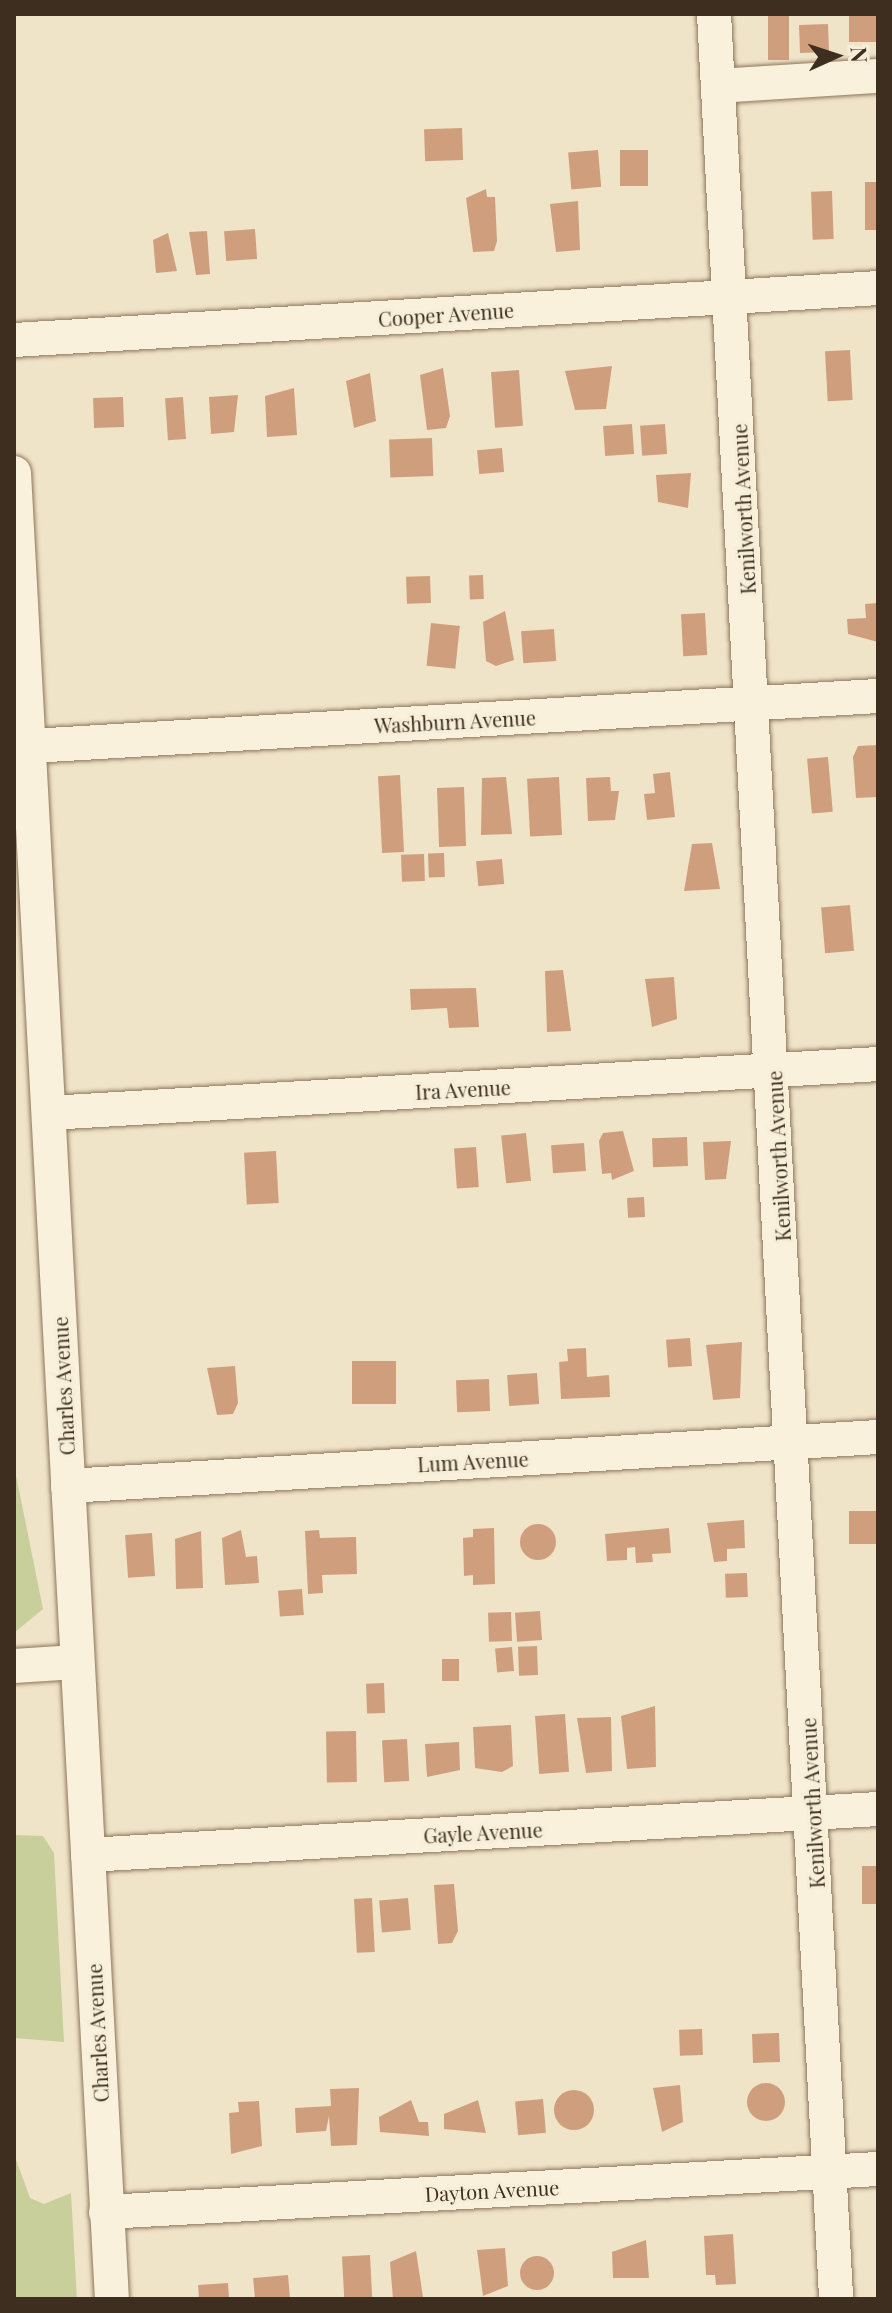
<!DOCTYPE html>
<html>
<head>
<meta charset="utf-8">
<style>
  body { margin:0 }
  #map { position:relative; width:892px; height:2313px; overflow:hidden; background:#f0e4c8; font-family:"Playfair Display",serif }
  div>[style] { position:absolute }
  .green>* { inset:0; background:#c9cf9b }
  .building>* { inset:0; background:#cf9f7d; transform-origin:0 0 }
  .round { border-radius:50% }
  .roads { filter:drop-shadow(0 0 2px #8d765c) drop-shadow(0 0 2px #8d765c) }
  .minor>* { height:34px; margin:-17px; padding:0 17px; transform-origin:17px; border-radius:17px; background:#faf1dc }
  span { translate:-50% -50%; white-space:nowrap; text-align:center; line-height:1.15; -webkit-text-stroke:6px #f7eed8; paint-order:stroke }
  .street-label { font-size:20px; color:#3d2e20 }
  .frame { position:absolute; inset:0; border:16px solid #3d2e20; pointer-events:none }
  .north { position:absolute; left:796px; top:16px; width:80px; height:80px; -webkit-text-stroke:6px #f7eed8; paint-order:stroke; rotate:87deg; font-size:22px; font-weight:700; line-height:32px; text-align:center; color:#3d2e20 }
  .north::after { content:''; display:block; margin:auto; width:28px; height:36px; background:#3d2e20; clip-path:polygon(50% 0,100% 100%,50% 72%,0 100%) }
</style>
</head>
<body>
<div id="map">
  <div class="green">
    <i style="clip-path:polygon(14px 1465px,43px 1609px,14px 1633px)"></i>
    <i style="clip-path:polygon(14px 1835px,43px 1836px,54px 1853px,64px 2042px,14px 2038px)"></i>
    <i style="clip-path:polygon(14px 2154px,30px 2198px,44px 2204px,71px 2193px,77px 2299px,14px 2299px)"></i>
  </div>
  <div class="building">
    <i style="left:768px;top:14px;width:21px;height:46px"></i>
    <i style="left:849px;top:14px;width:28px;height:28px"></i>
    <i style="left:828px;top:24px;width:28px;height:29px;rotate:88deg"></i>
    <i style="left:462px;top:128px;width:32px;height:38px;rotate:88deg"></i>
    <i style="left:598px;top:150px;width:37px;height:30px;rotate:85deg"></i>
    <i style="left:648px;top:150px;width:36px;height:28px;rotate:90deg"></i>
    <i style="left:865px;top:182px;width:13px;height:48px"></i>
    <i style="clip-path:polygon(486px 189px,487px 197px,495px 197px,497px 241px,494px 251px,473px 252px,466px 198px)"></i>
    <i style="left:832px;top:191px;width:48px;height:21px;rotate:88deg"></i>
    <i style="clip-path:polygon(578px 201px,580px 250px,556px 252px,550px 204px)"></i>
    <i style="left:255px;top:229px;width:30px;height:31px;rotate:86deg"></i>
    <i style="clip-path:polygon(207px 231px,210px 274px,196px 275px,189px 232px)"></i>
    <i style="clip-path:polygon(168px 233px,177px 271px,156px 273px,153px 240px)"></i>
    <i style="left:850px;top:350px;width:50px;height:25px;rotate:87deg"></i>
    <i style="clip-path:polygon(612px 366px,606px 409px,575px 410px,565px 371px)"></i>
    <i style="clip-path:polygon(443px 368px,450px 416px,446px 428px,427px 430px,420px 375px)"></i>
    <i style="left:519px;top:370px;width:56px;height:28px;rotate:86deg"></i>
    <i style="clip-path:polygon(370px 373px,376px 421px,354px 428px,346px 381px)"></i>
    <i style="clip-path:polygon(294px 388px,297px 435px,267px 437px,265px 396px)"></i>
    <i style="clip-path:polygon(238px 395px,234px 432px,211px 434px,209px 397px)"></i>
    <i style="left:123px;top:397px;width:30px;height:30px;rotate:88deg"></i>
    <i style="left:183px;top:397px;width:42px;height:18px;rotate:86deg"></i>
    <i style="left:632px;top:424px;width:30px;height:29px;rotate:86deg"></i>
    <i style="left:665px;top:424px;width:30px;height:25px;rotate:86deg"></i>
    <i style="left:432px;top:438px;width:38px;height:43px;rotate:88deg"></i>
    <i style="left:502px;top:448px;width:24px;height:25px;rotate:85deg"></i>
    <i style="clip-path:polygon(691px 473px,688px 508px,658px 502px,656px 475px)"></i>
    <i style="left:483px;top:575px;width:24px;height:14px;rotate:88deg"></i>
    <i style="left:430px;top:576px;width:27px;height:24px;rotate:88deg"></i>
    <i style="clip-path:polygon(878px 603px,878px 642px,848px 634px,847px 619px,866px 618px,865px 604px)"></i>
    <i style="clip-path:polygon(505px 611px,514px 660px,496px 666px,486px 661px,483px 622px)"></i>
    <i style="left:705px;top:613px;width:42px;height:24px;rotate:87deg"></i>
    <i style="left:431px;top:623px;width:29px;height:43px;rotate:6deg"></i>
    <i style="left:554px;top:629px;width:32px;height:33px;rotate:86deg"></i>
    <i style="clip-path:polygon(878px 745px,878px 797px,856px 798px,853px 757px,858px 746px)"></i>
    <i style="left:828px;top:757px;width:55px;height:21px;rotate:85deg"></i>
    <i style="clip-path:polygon(670px 772px,675px 817px,647px 820px,644px 794px,655px 793px,653px 774px)"></i>
    <i style="left:400px;top:775px;width:77px;height:22px;rotate:87deg"></i>
    <i style="clip-path:polygon(506px 777px,512px 834px,481px 835px,482px 778px)"></i>
    <i style="left:559px;top:777px;width:58px;height:32px;rotate:87deg"></i>
    <i style="clip-path:polygon(610px 777px,611px 791px,619px 791px,615px 820px,588px 821px,586px 778px)"></i>
    <i style="left:464px;top:787px;width:59px;height:27px;rotate:88deg"></i>
    <i style="clip-path:polygon(712px 843px,720px 889px,684px 891px,692px 844px)"></i>
    <i style="left:444px;top:853px;width:24px;height:16px;rotate:88deg"></i>
    <i style="left:424px;top:854px;width:27px;height:23px;rotate:88deg"></i>
    <i style="left:502px;top:859px;width:25px;height:26px;rotate:85deg"></i>
    <i style="left:850px;top:905px;width:46px;height:29px;rotate:85deg"></i>
    <i style="clip-path:polygon(563px 970px,571px 1031px,547px 1032px,545px 971px)"></i>
    <i style="clip-path:polygon(674px 977px,677px 1019px,652px 1027px,645px 979px)"></i>
    <i style="clip-path:polygon(476px 988px,479px 1027px,449px 1028px,447px 1008px,411px 1010px,410px 989px)"></i>
    <i style="clip-path:polygon(623px 1131px,634px 1171px,612px 1180px,611px 1173px,602px 1174px,599px 1141px,603px 1133px)"></i>
    <i style="left:526px;top:1133px;width:48px;height:25px;rotate:84deg"></i>
    <i style="left:687px;top:1137px;width:29px;height:35px;rotate:88deg"></i>
    <i style="clip-path:polygon(731px 1141px,726px 1179px,705px 1180px,703px 1142px)"></i>
    <i style="left:584px;top:1143px;width:28px;height:33px;rotate:86deg"></i>
    <i style="left:476px;top:1147px;width:40px;height:22px;rotate:86deg"></i>
    <i style="left:276px;top:1151px;width:52px;height:32px;rotate:87deg"></i>
    <i style="left:644px;top:1197px;width:20px;height:17px;rotate:87deg"></i>
    <i style="left:690px;top:1338px;width:28px;height:24px;rotate:86deg"></i>
    <i style="clip-path:polygon(742px 1342px,740px 1398px,713px 1400px,706px 1345px)"></i>
    <i style="clip-path:polygon(586px 1348px,587px 1377px,609px 1375px,610px 1397px,561px 1399px,559px 1362px,568px 1361px,567px 1349px)"></i>
    <i style="left:396px;top:1361px;width:43px;height:44px;rotate:90deg"></i>
    <i style="clip-path:polygon(235px 1366px,238px 1403px,233px 1414px,217px 1415px,207px 1368px)"></i>
    <i style="left:537px;top:1373px;width:31px;height:30px;rotate:86deg"></i>
    <i style="left:489px;top:1379px;width:32px;height:33px;rotate:88deg"></i>
    <i style="left:878px;top:1511px;width:33px;height:29px;rotate:90deg"></i>
    <i style="clip-path:polygon(744px 1520px,745px 1548px,727px 1549px,727px 1561px,714px 1562px,707px 1523px)"></i>
    <i class="round" style="left:520px;top:1524px;width:36px;height:36px"></i>
    <i style="clip-path:polygon(494px 1528px,495px 1584px,473px 1585px,473px 1575px,464px 1576px,463px 1538px,473px 1537px,473px 1529px)"></i>
    <i style="clip-path:polygon(669px 1528px,671px 1553px,652px 1554px,653px 1562px,636px 1563px,635px 1547px,627px 1548px,627px 1560px,607px 1561px,605px 1534px)"></i>
    <i style="clip-path:polygon(241px 1530px,246px 1557px,257px 1556px,259px 1583px,225px 1585px,222px 1538px)"></i>
    <i style="clip-path:polygon(319px 1530px,320px 1538px,356px 1537px,357px 1574px,322px 1575px,323px 1593px,308px 1594px,305px 1531px)"></i>
    <i style="clip-path:polygon(201px 1531px,203px 1588px,176px 1589px,175px 1539px)"></i>
    <i style="left:152px;top:1533px;width:43px;height:27px;rotate:86deg"></i>
    <i style="left:747px;top:1573px;width:24px;height:22px;rotate:88deg"></i>
    <i style="left:302px;top:1589px;width:26px;height:24px;rotate:86deg"></i>
    <i style="left:540px;top:1611px;width:29px;height:25px;rotate:86deg"></i>
    <i style="left:511px;top:1612px;width:29px;height:23px;rotate:88deg"></i>
    <i style="left:537px;top:1646px;width:29px;height:19px;rotate:88deg"></i>
    <i style="left:512px;top:1647px;width:24px;height:17px;rotate:85deg"></i>
    <i style="left:442px;top:1659px;width:17px;height:22px"></i>
    <i style="left:384px;top:1683px;width:30px;height:18px;rotate:88deg"></i>
    <i style="clip-path:polygon(655px 1706px,656px 1767px,627px 1769px,621px 1716px)"></i>
    <i style="left:565px;top:1714px;width:58px;height:30px;rotate:86deg"></i>
    <i style="clip-path:polygon(611px 1717px,612px 1771px,586px 1773px,577px 1718px)"></i>
    <i style="clip-path:polygon(511px 1725px,513px 1766px,502px 1772px,475px 1768px,473px 1727px)"></i>
    <i style="left:356px;top:1731px;width:51px;height:30px;rotate:89deg"></i>
    <i style="left:407px;top:1739px;width:42px;height:25px;rotate:87deg"></i>
    <i style="clip-path:polygon(459px 1742px,460px 1770px,427px 1777px,425px 1744px)"></i>
    <i style="left:862px;top:1866px;width:16px;height:38px"></i>
    <i style="clip-path:polygon(454px 1884px,458px 1931px,452px 1943px,438px 1944px,434px 1885px)"></i>
    <i style="left:372px;top:1898px;width:54px;height:18px;rotate:87deg"></i>
    <i style="left:408px;top:1898px;width:32px;height:29px;rotate:85deg"></i>
    <i style="left:702px;top:2029px;width:26px;height:23px;rotate:88deg"></i>
    <i style="left:779px;top:2033px;width:29px;height:27px;rotate:88deg"></i>
    <i class="round" style="left:747px;top:2083px;width:38px;height:38px"></i>
    <i style="clip-path:polygon(680px 2085px,683px 2122px,662px 2132px,653px 2088px)"></i>
    <i style="clip-path:polygon(359px 2088px,357px 2145px,331px 2146px,329px 2116px,326px 2131px,296px 2133px,295px 2108px,331px 2106px,330px 2089px)"></i>
    <i class="round" style="left:554px;top:2090px;width:40px;height:40px"></i>
    <i style="left:543px;top:2099px;width:34px;height:28px;rotate:85deg"></i>
    <i style="clip-path:polygon(411px 2100px,419px 2122px,428px 2122px,429px 2136px,380px 2132px,379px 2117px)"></i>
    <i style="clip-path:polygon(478px 2100px,486px 2133px,444px 2129px,444px 2114px)"></i>
    <i style="clip-path:polygon(259px 2101px,262px 2146px,231px 2154px,229px 2113px,239px 2112px,238px 2102px)"></i>
    <i style="clip-path:polygon(733px 2234px,736px 2284px,716px 2285px,715px 2275px,706px 2275px,704px 2236px)"></i>
    <i style="clip-path:polygon(646px 2240px,649px 2278px,613px 2278px,612px 2252px)"></i>
    <i style="clip-path:polygon(505px 2248px,508px 2286px,483px 2296px,477px 2250px)"></i>
    <i style="clip-path:polygon(416px 2251px,423px 2297px,393px 2299px,390px 2262px)"></i>
    <i style="left:370px;top:2255px;width:44px;height:28px;rotate:87deg"></i>
    <i class="round" style="left:520px;top:2256px;width:34px;height:34px"></i>
    <i style="left:288px;top:2275px;width:24px;height:35px;rotate:85deg"></i>
    <i style="left:228px;top:2283px;width:16px;height:30px;rotate:86deg"></i>
  </div>
  <div class="roads">
    <div class="minor">
      <i style="left:714px;top:14px;width:2288px;rotate:86.94deg"></i>
      <i style="left:718px;top:86px;width:160px;rotate:-3.6deg"></i>
      <i style="left:14px;top:340px;width:866px;rotate:-3.44deg"></i>
      <i style="left:14px;top:473px;width:1829px;rotate:86.93deg"></i>
      <i style="left:31px;top:746px;width:848px;rotate:-3.38deg"></i>
      <i style="left:49px;top:1113px;width:830px;rotate:-3.38deg"></i>
      <i style="left:68px;top:1486px;width:811px;rotate:-3.46deg"></i>
      <i style="left:14px;top:1666px;width:62px;rotate:-3.7deg"></i>
      <i style="left:88px;top:1855px;width:791px;rotate:-3.33deg"></i>
      <i style="left:106px;top:2212px;width:773px;rotate:-3.19deg"></i>
    </div>
  </div>
  <div class="street-label">
    <span style="left:446px;top:314px;rotate:-4deg">Cooper Avenue</span>
    <span style="left:743px;top:509px;rotate:-93deg">Kenilworth Avenue</span>
    <span style="left:455px;top:721px;rotate:-3deg">Washburn Avenue</span>
    <span style="left:463px;top:1089px;rotate:-3deg">Ira Avenue</span>
    <span style="left:778px;top:1156px;rotate:-93deg">Kenilworth Avenue</span>
    <span style="left:63px;top:1386px;rotate:-93deg">Charles Avenue</span>
    <span style="left:473px;top:1461px;rotate:-3deg">Lum Avenue</span>
    <span style="left:812px;top:1803px;rotate:-93deg">Kenilworth Avenue</span>
    <span style="left:483px;top:1832px;rotate:-3deg">Gayle Avenue</span>
    <span style="left:97px;top:2033px;rotate:-93deg">Charles Avenue</span>
    <span style="left:492px;top:2190px;rotate:-3deg">Dayton Avenue</span>
  </div>
  <div class="frame"></div>
  <div class="north">N</div>
</div>
</body>
</html>
